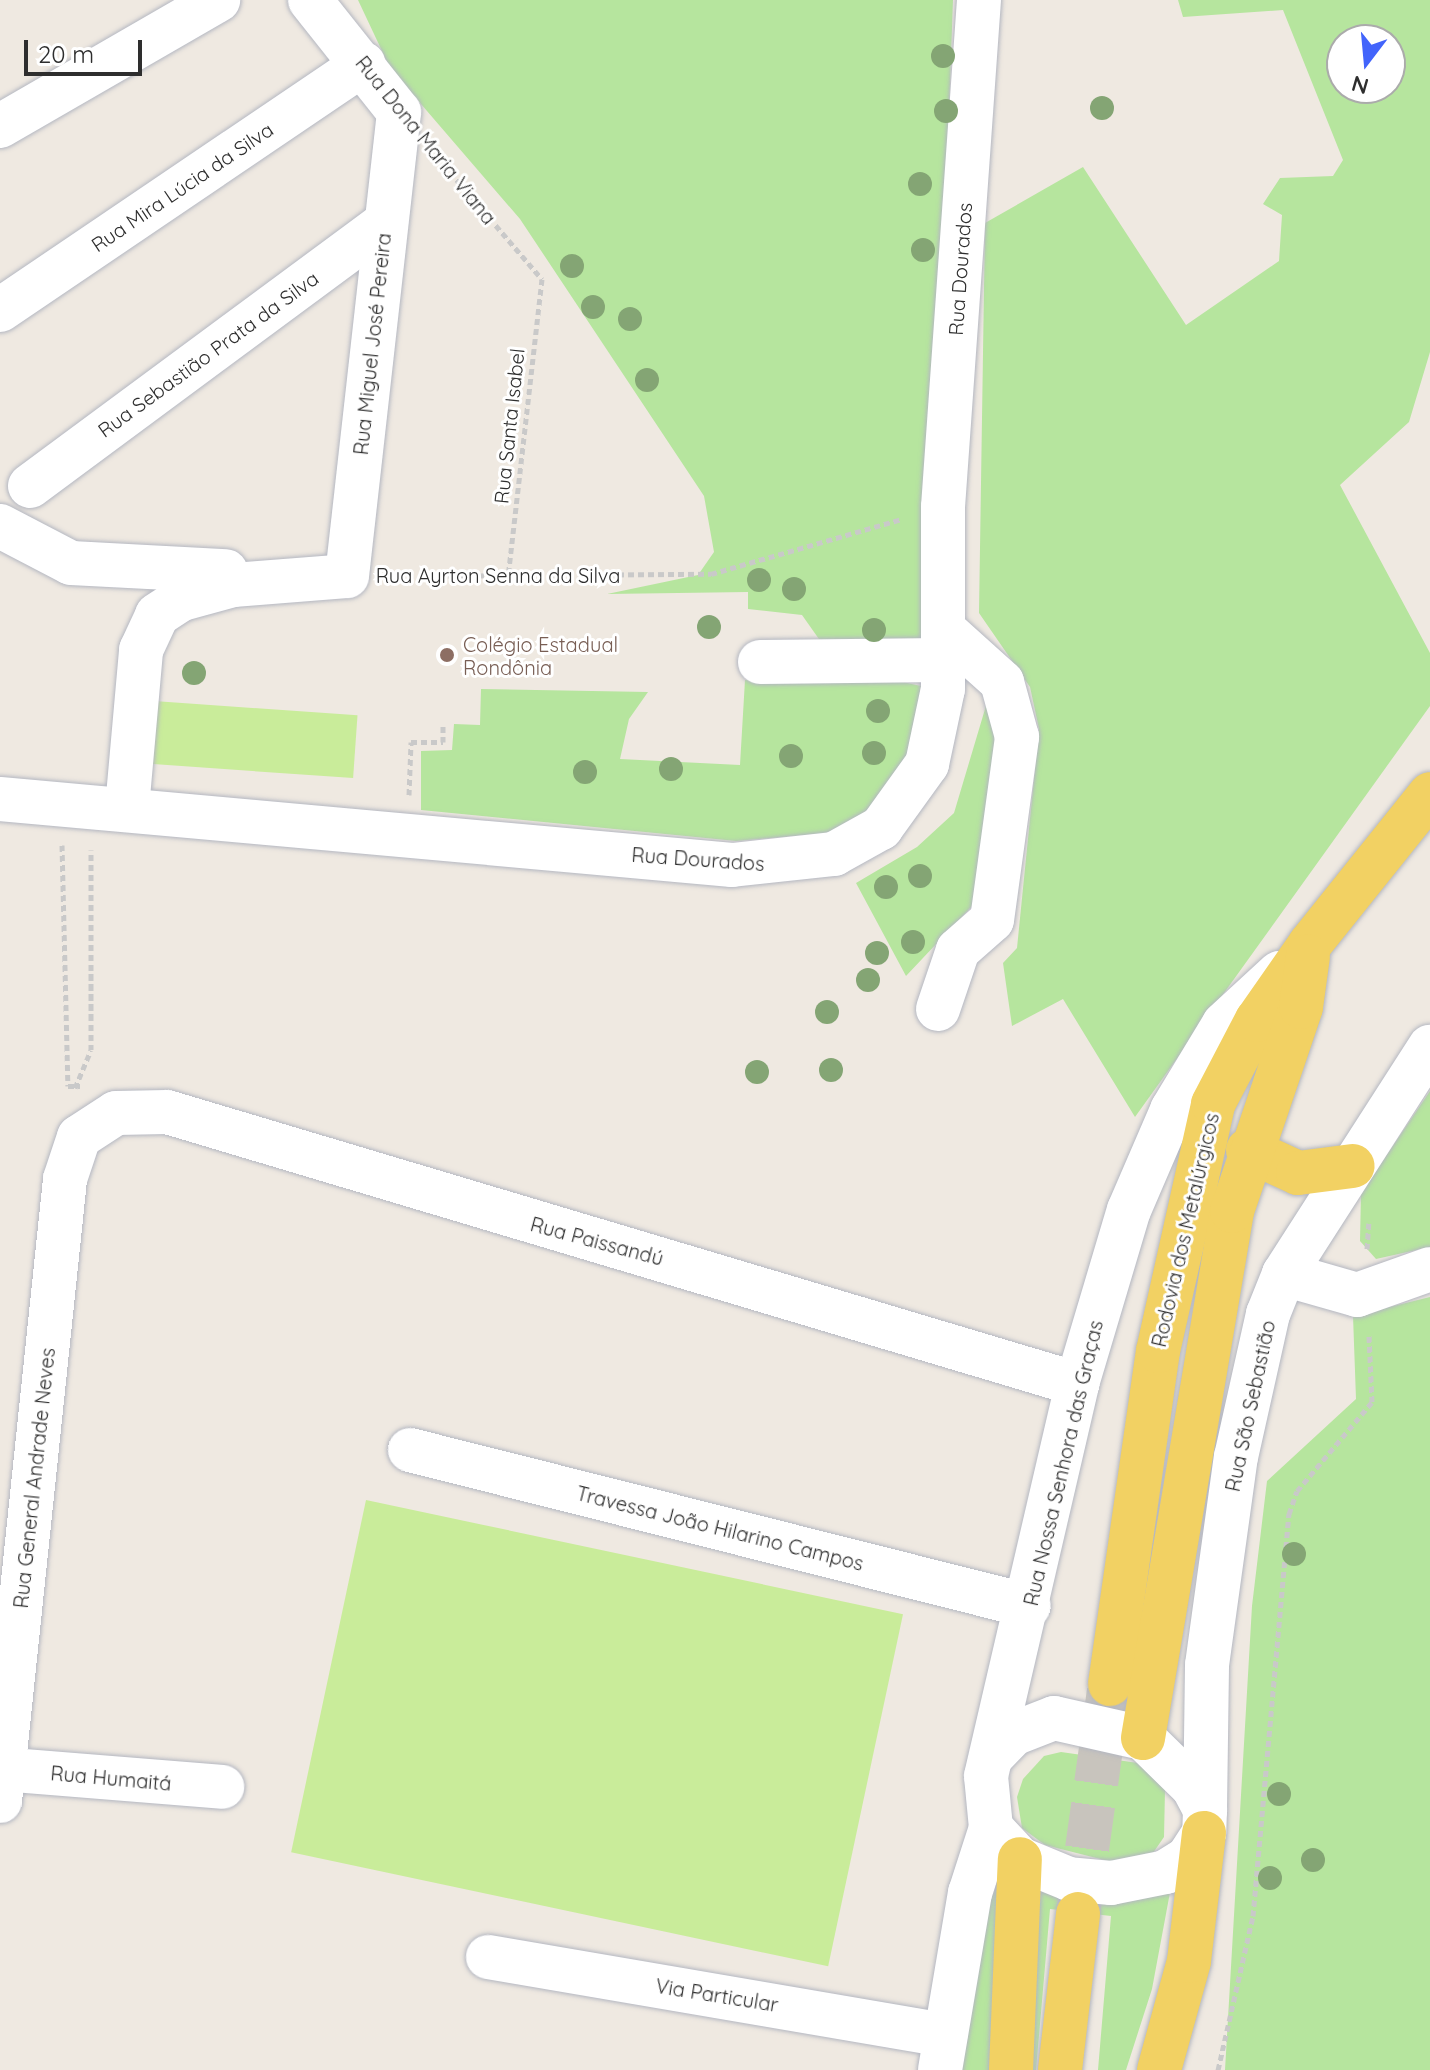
<!DOCTYPE html>
<html>
<head>
<meta charset="utf-8">
<style>
  body { margin:0 }
  #map { position:relative; width:1430px; height:2070px; overflow:hidden; background:#efe9e1; font-family:Quicksand,sans-serif }
  div>[style] { position:absolute }
  .green>* { inset:0; background:#b6e59e }
  .pitch>* { inset:0; background:#c9ec9a; transform-origin:0 0 }
  .major-tunnel>* { height:44px; margin-top:-22px; transform-origin:0; background:repeating-linear-gradient(90deg,#c8c4bd 0 44px,transparent 0 66px) }
  .path>* { height:5px; margin-top:-2.5px; transform-origin:0; background:repeating-linear-gradient(90deg,#c9c9c9 0 6px,transparent 0 10px) }
  .roads { filter:drop-shadow(0 0 2px #b4b7c1) drop-shadow(0 0 2px #b4b7c1) }
  .minor>* { height:44px; margin:-22px; padding:0 22px; transform-origin:22px; border-radius:22px; background:#fff }
  .major>* { height:44px; margin:-22px; padding:0 22px; transform-origin:22px; border-radius:22px; background:#f2d163 }
  .trees>* { width:24px; height:24px; margin:-12px; border-radius:50%; background:#84a574 }
  .dots>* { width:22px; height:22px; translate:-50% -50%; box-sizing:border-box; border:4px solid #fff; border-radius:50% }
  span { translate:-50% -50%; white-space:nowrap; text-align:center; line-height:1.15; -webkit-text-stroke:6px #fff; paint-order:stroke }
  .street-label { font-size:20px; color:#2e2e2e }
  .education-label { font-size:20px; color:#785e54 }
  .left { translate:0 -50%; text-align:left }
  .north { position:absolute; left:1326px; top:24px; width:80px; height:80px; box-sizing:border-box; background:#fff; border:2px solid #ababab; border-radius:50%; rotate:196deg; font-size:22px; font-weight:700; line-height:32px; text-align:center; color:#2e2e2e }
  .north::after { content:''; display:block; margin:auto; width:28px; height:36px; background:#4264fb; clip-path:polygon(50% 0,100% 100%,50% 72%,0 100%) }
  .scale { position:absolute; left:24px; top:40px; width:118px; height:36px; box-sizing:border-box; border:4px solid #2e2e2e; border-top:0; padding-left:10px; font-size:24px; line-height:28px; white-space:nowrap; color:#2e2e2e; -webkit-text-stroke:6px #fff; paint-order:stroke }
</style>
</head>
<body>
<div id="map">
  <div class="green">
    <i style="clip-path:polygon(358px 0,953px 0,930px 648px,826px 649px,802px 615px,748px 609px,748px 592px,607px 594px,698px 575px,714px 552px,704px 496px,520px 219px,390px 68px)"></i>
    <i style="clip-path:polygon(evenodd,1178px 0,1430px 0,1430px 352px,1409px 422px,1340px 485px,1430px 653px,1430px 706px,1135px 1117px,1063px 999px,1012px 1026px,1003px 963px,1017px 948px,1039px 729px,1030px 687px,979px 613px,985px 223px,1083px 167px,1186px 325px,1279px 261px,1282px 215px,1263px 204px,1280px 178px,1333px 176px,1343px 160px,1283px 10px,1183px 17px,1178px 0,1342px 40px,1390px 40px,1390px 88px,1342px 88px,1342px 40px)"></i>
    <i style="clip-path:polygon(889px 679px,921px 686px,912px 748px,877px 807px,829px 833px,736px 841px,421px 810px,421px 751px,452px 750px,454px 724px,480px 725px,481px 689px,648px 692px,629px 719px,620px 759px,740px 765px,745px 680px)"></i>
    <i style="clip-path:polygon(991px 689px,996px 756px,972px 906px,906px 976px,856px 883px,917px 847px,954px 813px)"></i>
    <i style="clip-path:polygon(1430px 1091px,1430px 1247px,1376px 1259px,1360px 1241px,1361px 1193px)"></i>
    <i style="clip-path:polygon(1430px 1297px,1430px 2070px,1225px 2070px,1252px 1606px,1267px 1481px,1356px 1399px,1353px 1316px)"></i>
    <i style="clip-path:polygon(1061px 1752px,1138px 1763px,1165px 1790px,1164px 1837px,1153px 1853px,1116px 1863px,1045px 1845px,1022px 1828px,1017px 1797px,1023px 1779px,1044px 1756px)"></i>
    <i style="clip-path:polygon(1000px 1882px,996px 2070px,961px 2070px,984px 1911px)"></i>
    <i style="clip-path:polygon(1031px 1887px,1171px 1887px,1152px 1989px,1126px 2070px,1098px 2070px,1111px 1916px,1050px 1909px,1036px 2070px,1026px 2070px)"></i>
  </div>
  <div class="pitch">
    <i style="left:154px;top:701px;width:204px;height:63px;rotate:4deg"></i>
    <i style="left:366px;top:1500px;width:549px;height:360px;rotate:12deg"></i>
  </div>
  <div class="major-tunnel">
    <i style="left:1078px;top:1914px;width:225px;rotate:-82.1deg"></i>
  </div>
  <div class="path">
    <i style="left:437px;top:157px;width:161px;rotate:49.3deg"></i>
    <i style="left:542px;top:279px;width:299px;rotate:96.5deg"></i>
    <i style="left:388px;top:576px;width:323px;rotate:-0.4deg"></i>
    <i style="left:711px;top:574px;width:199px;rotate:-16.1deg"></i>
    <i style="left:409px;top:795px;width:53px;rotate:-87.8deg"></i>
    <i style="left:411px;top:742px;width:32px"></i>
    <i style="left:443px;top:742px;width:18px;rotate:-90deg"></i>
    <i style="left:62px;top:845px;width:241px;rotate:88.6deg"></i>
    <i style="left:68px;top:1086px;width:12px"></i>
    <i style="left:75px;top:1088px;width:41px;rotate:-67.2deg"></i>
    <i style="left:91px;top:1050px;width:200px;rotate:-90deg"></i>
    <i style="left:1367px;top:1249px;width:26px;rotate:-86deg"></i>
    <i style="left:1218px;top:2070px;width:158px;rotate:-77.2deg"></i>
    <i style="left:1253px;top:1916px;width:404px;rotate:-84.9deg"></i>
    <i style="left:1289px;top:1514px;width:24px;rotate:-71deg"></i>
    <i style="left:1297px;top:1491px;width:116px;rotate:-49.9deg"></i>
    <i style="left:1372px;top:1402px;width:67px;rotate:-92.6deg"></i>
  </div>
  <div class="roads">
    <div class="minor">
      <i style="left:0;top:126px;width:252px;rotate:-30deg"></i>
      <i style="left:0;top:310px;width:439px;rotate:-34.1deg"></i>
      <i style="left:30px;top:486px;width:443px;rotate:-36.5deg"></i>
      <i style="left:0;top:526px;width:80px;rotate:27.5deg"></i>
      <i style="left:71px;top:563px;width:155px;rotate:3deg"></i>
      <i style="left:760px;top:662px;width:183px;rotate:-0.6deg"></i>
      <i style="left:0;top:799px;width:735px;rotate:5.15deg"></i>
      <i style="left:732px;top:865px;width:103px;rotate:-6.2deg"></i>
      <i style="left:834px;top:854px;width:54px;rotate:-29deg"></i>
      <i style="left:881px;top:828px;width:79px;rotate:-54.3deg"></i>
      <i style="left:927px;top:764px;width:77px;rotate:-78deg"></i>
      <i style="left:943px;top:689px;width:182px;rotate:-90deg"></i>
      <i style="left:943px;top:507px;width:508px;rotate:-85.94deg"></i>
      <i style="left:127px;top:808px;width:159px;rotate:-84.9deg"></i>
      <i style="left:141px;top:650px;width:38px;rotate:-65deg"></i>
      <i style="left:157px;top:615px;width:30px;rotate:-33deg"></i>
      <i style="left:182px;top:599px;width:53px;rotate:-15.4deg"></i>
      <i style="left:233px;top:585px;width:114px;rotate:-4.5deg"></i>
      <i style="left:347px;top:576px;width:467px;rotate:-83.6deg"></i>
      <i style="left:399px;top:112px;width:143px;rotate:-128.5deg"></i>
      <i style="left:938px;top:1009px;width:62px;rotate:-71.3deg"></i>
      <i style="left:958px;top:950px;width:45px;rotate:-41.4deg"></i>
      <i style="left:992px;top:920px;width:185px;rotate:-82.2deg"></i>
      <i style="left:1017px;top:737px;width:57px;rotate:-105.3deg"></i>
      <i style="left:1002px;top:682px;width:79px;rotate:-138.1deg"></i>
      <i style="left:1284px;top:1274px;width:76px;rotate:16deg"></i>
      <i style="left:1357px;top:1295px;width:77px;rotate:-19.6deg"></i>
      <i style="left:410px;top:1450px;width:638px;rotate:14.15deg"></i>
      <i style="left:993px;top:1755px;width:29px;rotate:-46deg"></i>
      <i style="left:1013px;top:1734px;width:44px;rotate:-21.3deg"></i>
      <i style="left:1054px;top:1718px;width:91px;rotate:12.7deg"></i>
      <i style="left:1143px;top:1738px;width:70px;rotate:44.4deg"></i>
      <i style="left:1193px;top:1787px;width:26px;rotate:62deg"></i>
      <i style="left:1205px;top:1810px;width:23px;rotate:92deg"></i>
      <i style="left:1204px;top:1833px;width:30px;rotate:123deg"></i>
      <i style="left:1188px;top:1858px;width:26px;rotate:148deg"></i>
      <i style="left:1166px;top:1872px;width:56px;rotate:168.7deg"></i>
      <i style="left:1111px;top:1883px;width:42px;rotate:-174.6deg"></i>
      <i style="left:1069px;top:1879px;width:53px;rotate:-157.8deg"></i>
      <i style="left:1020px;top:1859px;width:42px;rotate:-133.1deg"></i>
      <i style="left:991px;top:1828px;width:52px;rotate:-95.5deg"></i>
      <i style="left:986px;top:1776px;width:402px;rotate:-76.9deg"></i>
      <i style="left:1077px;top:1384px;width:182px;rotate:-73.4deg"></i>
      <i style="left:1129px;top:1210px;width:109px;rotate:-66.7deg"></i>
      <i style="left:1172px;top:1110px;width:100px;rotate:-58.8deg"></i>
      <i style="left:1224px;top:1024px;width:75px;rotate:-42.8deg"></i>
      <i style="left:0;top:1769px;width:223px;rotate:4.6deg"></i>
      <i style="left:0;top:1801px;width:625px;rotate:-84.03deg"></i>
      <i style="left:65px;top:1179px;width:44px;rotate:-71.6deg"></i>
      <i style="left:79px;top:1137px;width:44px;rotate:-33deg"></i>
      <i style="left:116px;top:1113px;width:51px;rotate:-1.1deg"></i>
      <i style="left:167px;top:1112px;width:950px;rotate:16.64deg"></i>
      <i style="left:1205px;top:1810px;width:145px;rotate:-89.2deg"></i>
      <i style="left:1207px;top:1665px;width:210px;rotate:-82.1deg"></i>
      <i style="left:1236px;top:1457px;width:147px;rotate:-77.4deg"></i>
      <i style="left:1268px;top:1314px;width:43px;rotate:-68.2deg"></i>
      <i style="left:1284px;top:1274px;width:270px;rotate:-57.3deg"></i>
      <i style="left:488px;top:1957px;width:464px;rotate:9.7deg"></i>
      <i style="left:940px;top:2070px;width:180px;rotate:-80.4deg"></i>
      <i style="left:970px;top:1893px;width:68px;rotate:-72.1deg"></i>
    </div>
    <div class="major">
      <i style="left:1248px;top:1150px;width:55px;rotate:24.7deg"></i>
      <i style="left:1298px;top:1173px;width:55px;rotate:-7.3deg"></i>
      <i style="left:1110px;top:1684px;width:336px;rotate:-81.8deg"></i>
      <i style="left:1158px;top:1351px;width:253px;rotate:-77.4deg"></i>
      <i style="left:1213px;top:1104px;width:95px;rotate:-62.4deg"></i>
      <i style="left:1257px;top:1020px;width:93px;rotate:-55.1deg"></i>
      <i style="left:1310px;top:944px;width:192px;rotate:-51.3deg"></i>
      <i style="left:1143px;top:1738px;width:534px;rotate:-80.41deg"></i>
      <i style="left:1232px;top:1211px;width:215px;rotate:-71.3deg"></i>
      <i style="left:1301px;top:1007px;width:51px;rotate:-82.2deg"></i>
      <i style="left:1011px;top:2070px;width:211px;rotate:-87.6deg"></i>
      <i style="left:1060px;top:2070px;width:157px;rotate:-83.4deg"></i>
      <i style="left:1159px;top:2070px;width:113px;rotate:-74.6deg"></i>
      <i style="left:1189px;top:1961px;width:129px;rotate:-83.3deg"></i>
    </div>
  </div>
  <div class="trees">
    <i style="left:943px;top:56px"></i>
    <i style="left:1102px;top:108px"></i>
    <i style="left:946px;top:111px"></i>
    <i style="left:920px;top:184px"></i>
    <i style="left:923px;top:250px"></i>
    <i style="left:572px;top:266px"></i>
    <i style="left:593px;top:307px"></i>
    <i style="left:630px;top:319px"></i>
    <i style="left:647px;top:380px"></i>
    <i style="left:759px;top:580px"></i>
    <i style="left:794px;top:589px"></i>
    <i style="left:709px;top:627px"></i>
    <i style="left:874px;top:630px"></i>
    <i style="left:194px;top:673px"></i>
    <i style="left:878px;top:711px"></i>
    <i style="left:874px;top:753px"></i>
    <i style="left:791px;top:756px"></i>
    <i style="left:671px;top:769px"></i>
    <i style="left:585px;top:772px"></i>
    <i style="left:920px;top:876px"></i>
    <i style="left:886px;top:887px"></i>
    <i style="left:913px;top:942px"></i>
    <i style="left:877px;top:953px"></i>
    <i style="left:868px;top:980px"></i>
    <i style="left:827px;top:1012px"></i>
    <i style="left:831px;top:1070px"></i>
    <i style="left:757px;top:1072px"></i>
    <i style="left:1294px;top:1554px"></i>
    <i style="left:1279px;top:1794px"></i>
    <i style="left:1313px;top:1860px"></i>
    <i style="left:1270px;top:1878px"></i>
  </div>
  <div class="dots">
    <i style="left:447px;top:655px;background:#8d6e63"></i>
  </div>
  <div class="street-label">
    <span style="left:426px;top:140px;rotate:51deg">Rua Dona Maria Viana</span>
    <span style="left:182px;top:187px;rotate:-34deg">Rua Mira Lúcia da Silva</span>
    <span style="left:960px;top:269px;rotate:-86deg">Rua Dourados</span>
    <span style="left:372px;top:344px;rotate:-84deg">Rua Miguel José Pereira</span>
    <span style="left:208px;top:354px;rotate:-36deg">Rua Sebastião Prata da Silva</span>
    <span style="left:509px;top:426px;rotate:-84deg">Rua Santa Isabel</span>
    <span style="left:498px;top:575px">Rua Ayrton Senna da Silva</span>
    <span style="left:698px;top:859px;rotate:4deg">Rua Dourados</span>
    <span style="left:1185px;top:1230px;rotate:-77deg">Rodovia dos Metalúrgicos</span>
    <span style="left:597px;top:1241px;rotate:15deg">Rua Paissandú</span>
    <span style="left:1250px;top:1406px;rotate:-78deg">Rua São Sebastião</span>
    <span style="left:1063px;top:1463px;rotate:-77deg">Rua Nossa Senhora das Graças</span>
    <span style="left:34px;top:1478px;rotate:-84deg">Rua General Andrade Neves</span>
    <span style="left:720px;top:1528px;rotate:14deg">Travessa João Hilarino Campos</span>
    <span style="left:111px;top:1778px;rotate:5deg">Rua Humaitá</span>
    <span style="left:717px;top:1995px;rotate:9deg">Via Particular</span>
  </div>
  <div class="education-label">
    <span class="left" style="left:463px;top:656px">Colégio Estadual<br>Rondônia</span>
  </div>
  <div class="north">N</div>
  <div class="scale">20 m</div>
</div>
</body>
</html>
